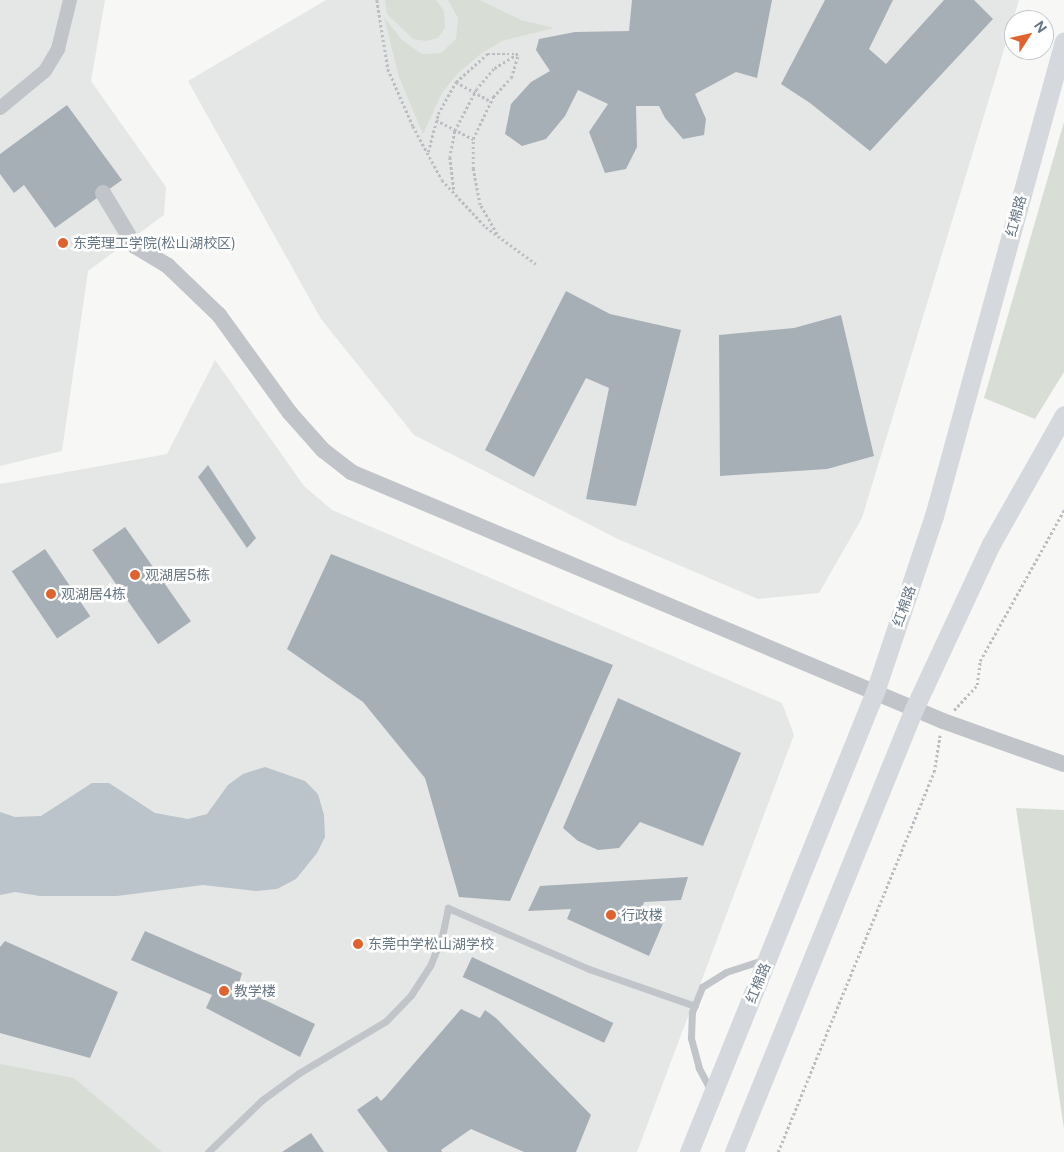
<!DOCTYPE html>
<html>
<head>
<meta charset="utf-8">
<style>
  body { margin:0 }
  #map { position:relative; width:1064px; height:1152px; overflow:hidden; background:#f7f7f5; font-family:"Public Sans","Noto Sans SC",sans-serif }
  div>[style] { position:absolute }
  .built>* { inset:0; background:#e5e6e6 }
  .green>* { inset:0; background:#d8ded6 }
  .water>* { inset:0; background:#bbc4ca }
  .building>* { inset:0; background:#a7afb6; transform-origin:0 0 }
  .path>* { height:2.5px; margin-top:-1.25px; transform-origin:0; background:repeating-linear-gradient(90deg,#bbbdc0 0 2.5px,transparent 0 5px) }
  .service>* { height:7px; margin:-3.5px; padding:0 3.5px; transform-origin:3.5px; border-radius:3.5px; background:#c1c4c8 }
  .minor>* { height:14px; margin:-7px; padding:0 7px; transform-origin:7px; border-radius:7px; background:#c1c4c8 }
  .tertiary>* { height:16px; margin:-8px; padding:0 8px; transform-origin:8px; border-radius:8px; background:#c1c4c8 }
  .secondary>* { height:19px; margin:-9.5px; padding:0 9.5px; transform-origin:9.5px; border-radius:9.5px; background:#d5d9dd }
  .dots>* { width:14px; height:14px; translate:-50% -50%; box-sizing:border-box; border:2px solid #fff; border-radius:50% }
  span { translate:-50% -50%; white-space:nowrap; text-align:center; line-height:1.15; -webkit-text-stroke:5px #fff; paint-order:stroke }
  .street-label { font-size:14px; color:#677685 }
  .poi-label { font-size:14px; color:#677685 }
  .left { translate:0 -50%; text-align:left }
  .north { position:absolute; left:1004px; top:10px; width:50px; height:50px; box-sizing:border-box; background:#fff; border:1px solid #c2c8ce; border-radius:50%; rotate:55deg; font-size:14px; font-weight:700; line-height:20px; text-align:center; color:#677685 }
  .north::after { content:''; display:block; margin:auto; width:18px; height:22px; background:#e0622c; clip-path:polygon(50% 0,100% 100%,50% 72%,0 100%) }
</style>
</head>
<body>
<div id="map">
  <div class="built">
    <i style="clip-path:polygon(0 0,105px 0,91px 81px,166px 187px,164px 215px,88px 271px,62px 451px,0 466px)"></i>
    <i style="clip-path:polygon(326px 0,1019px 0,862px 518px,819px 593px,758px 599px,618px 539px,414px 435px,321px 319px,188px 81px)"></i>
    <i style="clip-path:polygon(215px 360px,304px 486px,332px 510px,782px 703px,794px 735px,637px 1152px,0 1152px,0 484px,167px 454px)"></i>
  </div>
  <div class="green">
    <i style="clip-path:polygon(385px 0,436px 0,444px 11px,445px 28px,438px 38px,426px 41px,413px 39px,387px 14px)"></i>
    <i style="clip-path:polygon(448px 0,480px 0,521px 20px,554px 28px,502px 41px,482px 53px,458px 73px,442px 93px,423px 134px,399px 77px,384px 17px,402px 40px,422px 54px,441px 53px,456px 39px,458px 18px)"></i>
    <i style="clip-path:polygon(1064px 122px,1064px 372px,1035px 419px,984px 398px)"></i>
    <i style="clip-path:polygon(1016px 808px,1064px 810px,1064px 1129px)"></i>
    <i style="clip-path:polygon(0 1064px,74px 1078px,162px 1152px,0 1152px)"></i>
  </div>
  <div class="water">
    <i style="clip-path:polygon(265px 767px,305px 781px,318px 794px,324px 815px,325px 837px,317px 853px,296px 879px,277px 889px,256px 891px,203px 885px,117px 896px,40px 896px,15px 892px,0 895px,0 812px,15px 817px,41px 816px,92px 783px,109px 783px,155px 813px,188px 819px,207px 814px,228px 785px,243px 774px)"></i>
  </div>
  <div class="building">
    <i style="clip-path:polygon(632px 0,772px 0,757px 78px,736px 72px,695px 94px,706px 119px,704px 135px,683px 139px,665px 118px,659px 106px,636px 106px,637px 147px,626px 169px,605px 173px,589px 132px,608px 104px,578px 90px,565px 116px,546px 139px,522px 146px,505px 134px,511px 104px,531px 82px,550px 71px,536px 50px,539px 39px,575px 32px,629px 31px)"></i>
    <i style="clip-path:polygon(825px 0,893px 0,869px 49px,886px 64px,944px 0,974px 0,993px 19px,870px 151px,810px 103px,781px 84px)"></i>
    <i style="clip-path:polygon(67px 105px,122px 180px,55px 228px,24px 185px,14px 193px,0 174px,0 154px)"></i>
    <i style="clip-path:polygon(566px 291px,610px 314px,681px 330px,636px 506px,586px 499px,609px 388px,586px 378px,534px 477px,485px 450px)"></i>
    <i style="clip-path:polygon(841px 315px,874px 456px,827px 469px,720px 476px,719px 335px,794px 328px)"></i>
    <i style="clip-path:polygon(208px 465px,256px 538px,247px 548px,198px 477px)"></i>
    <i style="left:125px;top:527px;width:115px;height:40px;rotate:55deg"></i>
    <i style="left:45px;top:549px;width:81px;height:40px;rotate:56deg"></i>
    <i style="clip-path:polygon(331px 554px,613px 665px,510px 901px,459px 897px,425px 778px,363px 702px,287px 649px)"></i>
    <i style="clip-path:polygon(618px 698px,741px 753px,703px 846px,640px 822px,619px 848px,598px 850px,578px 841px,563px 828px)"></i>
    <i style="clip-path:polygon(688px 877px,681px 900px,644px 902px,642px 909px,664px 921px,649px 956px,567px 919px,571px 909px,528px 911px,540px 886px)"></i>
    <i style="clip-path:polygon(145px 931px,242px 973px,238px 987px,315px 1024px,300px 1057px,206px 1008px,212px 995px,131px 960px)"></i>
    <i style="clip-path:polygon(5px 941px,118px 992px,90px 1058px,0 1033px,0 947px)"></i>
    <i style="left:472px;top:957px;width:156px;height:22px;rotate:25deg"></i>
    <i style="clip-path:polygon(461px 1009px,480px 1018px,485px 1010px,496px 1018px,591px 1115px,576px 1152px,524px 1152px,471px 1129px,441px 1150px,442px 1152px,388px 1152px,357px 1110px,377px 1096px,381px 1101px,386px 1096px)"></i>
    <i style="clip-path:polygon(311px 1133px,324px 1152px,282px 1152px)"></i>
  </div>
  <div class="path">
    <i style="left:377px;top:0;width:70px;rotate:80.9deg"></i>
    <i style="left:388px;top:69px;width:62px;rotate:66.3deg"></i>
    <i style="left:413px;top:126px;width:61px;rotate:61.8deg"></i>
    <i style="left:442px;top:180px;width:64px;rotate:46.9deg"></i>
    <i style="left:486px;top:227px;width:62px;rotate:36.5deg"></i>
    <i style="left:456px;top:82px;width:39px;rotate:29deg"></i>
    <i style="left:436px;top:120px;width:42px;rotate:27.2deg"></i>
    <i style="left:428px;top:152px;width:39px;rotate:-75deg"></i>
    <i style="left:438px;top:114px;width:37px;rotate:-61deg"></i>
    <i style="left:456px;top:82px;width:42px;rotate:-42.1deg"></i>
    <i style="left:487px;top:54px;width:31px"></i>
    <i style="left:518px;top:54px;width:28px;rotate:148deg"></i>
    <i style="left:494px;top:69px;width:26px;rotate:130deg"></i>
    <i style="left:477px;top:89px;width:47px;rotate:117.6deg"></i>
    <i style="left:455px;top:131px;width:26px;rotate:101deg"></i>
    <i style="left:450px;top:157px;width:34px;rotate:83deg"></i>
    <i style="left:497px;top:234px;width:34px;rotate:-120deg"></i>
    <i style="left:480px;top:205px;width:37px;rotate:-101deg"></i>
    <i style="left:473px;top:169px;width:30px;rotate:-90deg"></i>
    <i style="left:473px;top:139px;width:47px;rotate:-64.5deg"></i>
    <i style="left:493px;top:97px;width:26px;rotate:-47deg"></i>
    <i style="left:511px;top:78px;width:24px;rotate:-73deg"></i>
    <i style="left:954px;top:710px;width:34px;rotate:-47deg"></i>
    <i style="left:977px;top:685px;width:24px;rotate:-83deg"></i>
    <i style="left:980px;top:661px;width:173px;rotate:-60.9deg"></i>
    <i style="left:778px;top:1152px;width:411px;rotate:-67.7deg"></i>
    <i style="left:934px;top:772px;width:37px;rotate:-81deg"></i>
  </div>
  <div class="service">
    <i style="left:710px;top:1089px;width:24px;rotate:-118deg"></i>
    <i style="left:699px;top:1068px;width:31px;rotate:-105deg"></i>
    <i style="left:691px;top:1038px;width:26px;rotate:-88deg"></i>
    <i style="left:692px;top:1012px;width:27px;rotate:-68deg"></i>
    <i style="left:702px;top:987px;width:28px;rotate:-32deg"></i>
    <i style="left:726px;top:972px;width:40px;rotate:-18deg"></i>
    <i style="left:208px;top:1152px;width:75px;rotate:-43.9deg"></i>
    <i style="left:262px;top:1100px;width:46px;rotate:-36.1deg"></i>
    <i style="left:299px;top:1073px;width:101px;rotate:-30.9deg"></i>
    <i style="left:386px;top:1021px;width:36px;rotate:-46deg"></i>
    <i style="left:411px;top:995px;width:35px;rotate:-57deg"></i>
    <i style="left:430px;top:966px;width:32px;rotate:-68deg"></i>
    <i style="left:442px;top:936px;width:29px;rotate:-78deg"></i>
    <i style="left:448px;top:908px;width:154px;rotate:23.4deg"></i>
    <i style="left:589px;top:969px;width:112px;rotate:19.2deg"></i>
  </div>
  <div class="minor">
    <i style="left:0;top:108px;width:58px;rotate:-39.4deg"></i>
    <i style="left:45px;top:71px;width:26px;rotate:-59deg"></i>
    <i style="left:58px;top:49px;width:50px;rotate:-76.2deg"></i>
  </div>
  <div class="tertiary">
    <i style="left:103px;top:193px;width:62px;rotate:58.9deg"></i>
    <i style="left:135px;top:246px;width:39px;rotate:31deg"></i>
    <i style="left:168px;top:266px;width:71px;rotate:43.9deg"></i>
    <i style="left:219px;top:315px;width:121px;rotate:54.1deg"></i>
    <i style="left:290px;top:413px;width:50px;rotate:48.3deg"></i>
    <i style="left:323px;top:450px;width:36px;rotate:38deg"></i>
    <i style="left:351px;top:472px;width:642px;rotate:22.81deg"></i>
    <i style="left:943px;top:721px;width:128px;rotate:19.6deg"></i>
  </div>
  <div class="secondary">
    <i style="left:689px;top:1152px;width:496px;rotate:-68deg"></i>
    <i style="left:875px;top:692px;width:186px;rotate:-71.5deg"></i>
    <i style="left:934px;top:516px;width:492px;rotate:-74.7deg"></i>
    <i style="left:734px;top:1152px;width:478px;rotate:-67.9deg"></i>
    <i style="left:914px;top:709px;width:182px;rotate:-65deg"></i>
    <i style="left:991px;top:544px;width:148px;rotate:-60.5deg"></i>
  </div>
  <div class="dots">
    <i style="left:63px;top:243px;background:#e0622c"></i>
    <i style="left:135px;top:575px;background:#e0622c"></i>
    <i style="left:51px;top:594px;background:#e0622c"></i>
    <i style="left:611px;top:915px;background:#e0622c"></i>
    <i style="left:358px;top:944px;background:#e0622c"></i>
    <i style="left:224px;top:991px;background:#e0622c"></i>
  </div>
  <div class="street-label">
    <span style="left:1016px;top:216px;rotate:-75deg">红棉路</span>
    <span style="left:904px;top:606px;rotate:-71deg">红棉路</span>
    <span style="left:758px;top:983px;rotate:-68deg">红棉路</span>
  </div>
  <div class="poi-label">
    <span class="left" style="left:73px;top:243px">东莞理工学院(松山湖校区)</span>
    <span class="left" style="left:145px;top:575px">观湖居5栋</span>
    <span class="left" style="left:61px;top:594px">观湖居4栋</span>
    <span class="left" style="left:621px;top:915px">行政楼</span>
    <span class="left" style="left:368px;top:944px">东莞中学松山湖学校</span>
    <span class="left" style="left:234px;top:991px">教学楼</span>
  </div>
  <div class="north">N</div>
</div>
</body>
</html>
